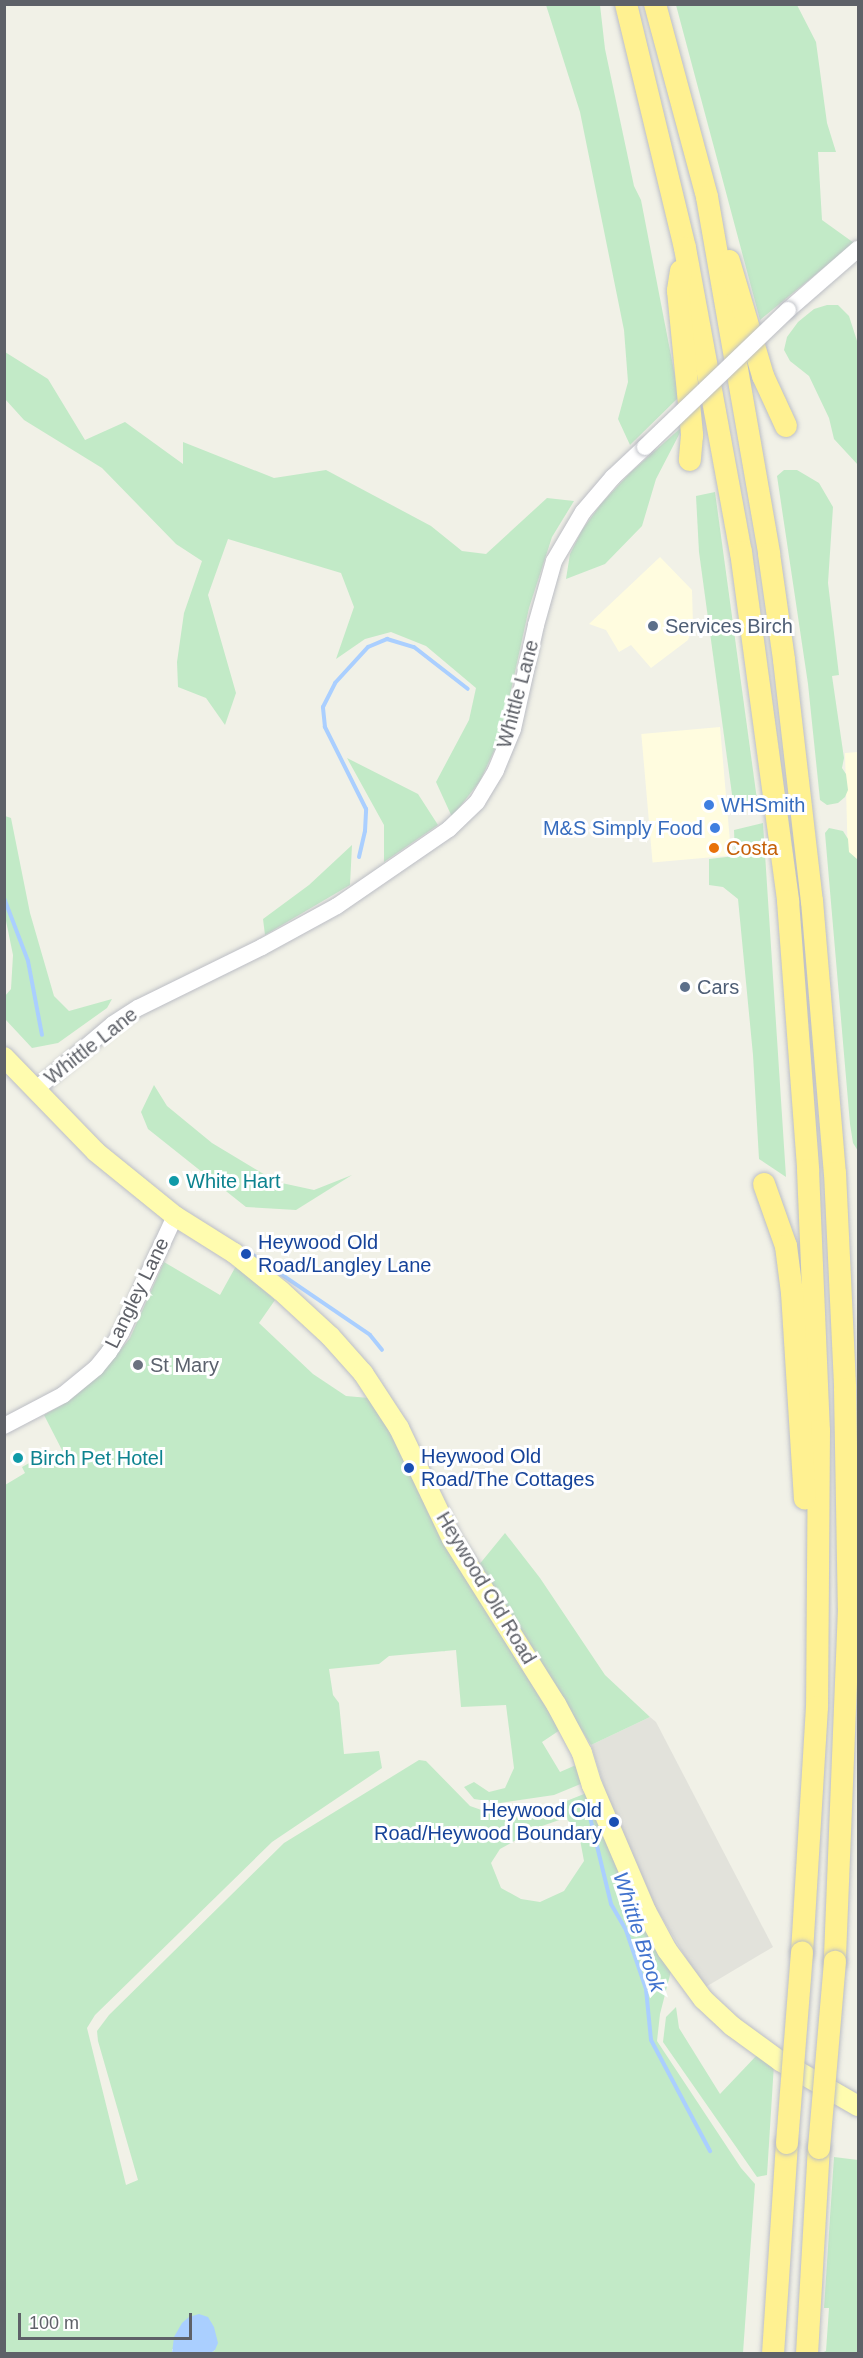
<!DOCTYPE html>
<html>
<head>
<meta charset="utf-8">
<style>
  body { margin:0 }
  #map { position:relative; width:863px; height:2358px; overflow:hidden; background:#f1f1e7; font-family:Arial,sans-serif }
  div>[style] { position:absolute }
  .commercial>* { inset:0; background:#fffcdf; transform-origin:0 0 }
  .industrial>* { inset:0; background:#e2e2db }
  .green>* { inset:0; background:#c2eac7 }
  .water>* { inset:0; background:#aacfff }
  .stream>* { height:4px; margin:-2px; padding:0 2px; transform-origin:2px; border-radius:2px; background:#aacfff }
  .roads { filter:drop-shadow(0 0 2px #bcbec5) drop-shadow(0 0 2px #bcbec5) }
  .secondary>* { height:16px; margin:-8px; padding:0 8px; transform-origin:8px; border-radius:8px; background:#fff }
  .primary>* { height:20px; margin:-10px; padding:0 10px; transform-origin:10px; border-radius:10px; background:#fffcaf }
  .highway>* { height:22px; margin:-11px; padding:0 11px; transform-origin:11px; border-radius:11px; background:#fff191 }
  .bridges { filter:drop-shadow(0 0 2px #bcbec5) drop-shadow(0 0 2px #bcbec5) }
  .secondary-bridge>* { height:16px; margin:-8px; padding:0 8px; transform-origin:8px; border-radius:8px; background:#fff }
  .highway-bridge>* { height:22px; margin:-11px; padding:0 11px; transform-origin:11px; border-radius:11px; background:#fff191 }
  .dots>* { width:16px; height:16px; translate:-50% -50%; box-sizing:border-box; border:3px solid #fff; border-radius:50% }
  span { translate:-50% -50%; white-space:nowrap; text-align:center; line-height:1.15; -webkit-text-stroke:6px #fff; paint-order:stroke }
  .service-label { font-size:20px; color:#4e5e75 }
  .left { translate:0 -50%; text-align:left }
  .street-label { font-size:20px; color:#5e6168 }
  .shop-label { font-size:20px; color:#366cbe }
  .right { translate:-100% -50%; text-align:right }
  .food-label { font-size:20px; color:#c56008 }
  .culture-label { font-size:20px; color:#0d838f }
  .transit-label { font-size:20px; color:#164399 }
  .worship-label { font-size:20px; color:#5b616d }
  .water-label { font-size:21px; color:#4173ce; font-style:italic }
  .frame { position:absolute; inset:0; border:6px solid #5e6168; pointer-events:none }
  .scale { position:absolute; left:18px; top:2313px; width:174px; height:27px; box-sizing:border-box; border:3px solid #5e6168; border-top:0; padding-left:8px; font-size:18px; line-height:21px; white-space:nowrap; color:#5e6168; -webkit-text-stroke:4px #fff; paint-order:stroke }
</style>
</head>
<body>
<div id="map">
  <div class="commercial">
    <i style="clip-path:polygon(660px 557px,692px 590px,693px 625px,688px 640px,651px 668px,631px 645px,619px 652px,606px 630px,589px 624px)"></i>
    <i style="left:720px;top:727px;width:129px;height:79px;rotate:85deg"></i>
    <i style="clip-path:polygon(858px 752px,858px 861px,848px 861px,845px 753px)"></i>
  </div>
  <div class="industrial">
    <i style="clip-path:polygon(650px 1717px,656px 1722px,773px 1947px,704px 1988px,637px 1876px,613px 1815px,591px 1745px)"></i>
  </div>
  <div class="green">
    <i style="clip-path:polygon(546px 5px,600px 5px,605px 49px,634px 186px,641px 200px,679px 397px,630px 445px,618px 419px,628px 382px,624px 330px,580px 112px)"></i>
    <i style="clip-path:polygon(676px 5px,797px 5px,816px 42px,827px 123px,836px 152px,818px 152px,822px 220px,854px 243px,760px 320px)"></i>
    <i style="clip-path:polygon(827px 305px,838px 305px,849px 316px,858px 344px,858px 465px,834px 439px,829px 418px,809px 376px,790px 361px,784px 350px,787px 337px,798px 322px,814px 309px)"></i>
    <i style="clip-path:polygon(5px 352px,48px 379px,85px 440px,125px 422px,183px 464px,183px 442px,274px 478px,326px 470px,431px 526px,462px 551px,486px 554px,547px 498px,574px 501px,552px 537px,529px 608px,501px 736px,480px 781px,452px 817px,436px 782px,469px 720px,476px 688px,426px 646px,391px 632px,365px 639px,336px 659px,354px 607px,341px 573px,228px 539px,208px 595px,236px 693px,225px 725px,206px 698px,178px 687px,177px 662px,184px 613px,202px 561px,176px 544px,102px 468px,24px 420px,5px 399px)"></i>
    <i style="clip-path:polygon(684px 425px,656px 479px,642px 526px,605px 564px,566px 579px,570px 554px,582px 530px,601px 504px,630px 473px)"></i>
    <i style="clip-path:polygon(784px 470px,797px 470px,819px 483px,833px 507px,828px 583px,839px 675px,832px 676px,844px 758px,842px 768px,846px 774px,848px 790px,845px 797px,838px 803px,827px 805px,820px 800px,808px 684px,777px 476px)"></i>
    <i style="clip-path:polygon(715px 492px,758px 807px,734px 809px,699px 552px,696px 496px)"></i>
    <i style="clip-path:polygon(347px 758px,418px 794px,438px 825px,384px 862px,384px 825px)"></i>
    <i style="clip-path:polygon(5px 816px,11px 818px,30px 913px,54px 996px,69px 1011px,112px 999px,107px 1008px,58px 1043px,32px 1048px,5px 1019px,5px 996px,11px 989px,13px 955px,5px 916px)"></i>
    <i style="clip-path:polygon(763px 823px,786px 1177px,759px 1159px,753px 1055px,738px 899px,723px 887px,709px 885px,709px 859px,735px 856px,734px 830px)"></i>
    <i style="clip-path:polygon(829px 828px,843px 831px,848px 839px,849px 852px,857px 859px,858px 868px,858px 1151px,853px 1143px,850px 1124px,825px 833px)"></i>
    <i style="clip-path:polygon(352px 845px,350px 885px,265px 935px,263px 919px,309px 885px)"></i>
    <i style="clip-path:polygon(154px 1085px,167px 1106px,212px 1143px,277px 1182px,314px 1190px,352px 1175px,296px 1210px,246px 1207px,148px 1129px,141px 1112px)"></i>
    <i style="clip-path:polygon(evenodd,164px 1262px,220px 1295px,236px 1266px,275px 1300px,259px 1323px,313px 1374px,346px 1396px,369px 1398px,394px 1438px,445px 1544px,560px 1730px,542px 1742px,560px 1772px,576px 1765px,583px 1783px,554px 1795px,500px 1803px,474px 1799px,464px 1787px,474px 1782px,489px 1792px,505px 1788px,514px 1768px,506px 1705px,461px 1707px,456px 1650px,389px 1656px,379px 1664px,329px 1669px,333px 1695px,339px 1703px,344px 1754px,379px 1751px,382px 1768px,272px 1842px,95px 2015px,87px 2028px,126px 2185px,138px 2180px,98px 2041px,97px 2031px,109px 2015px,284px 1843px,419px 1760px,426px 1761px,470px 1806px,490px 1813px,512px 1815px,554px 1806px,589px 1792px,671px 1971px,660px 2014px,657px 2041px,741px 2168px,755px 2184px,743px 2353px,211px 2353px,215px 2350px,172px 2349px,172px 2353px,5px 2354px,5px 1485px,25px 1473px,22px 1467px,33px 1461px,30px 1454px,38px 1451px,42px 1458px,53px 1453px,55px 1457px,63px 1452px,44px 1415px,69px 1401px,102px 1373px,130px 1338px,164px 1262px,565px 1818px,578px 1829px,584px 1861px,564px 1891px,540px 1902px,521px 1899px,501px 1888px,491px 1863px,500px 1849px,542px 1826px,565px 1818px)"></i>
    <i style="clip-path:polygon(505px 1533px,540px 1578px,605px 1675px,650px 1717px,591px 1745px,478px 1566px)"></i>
    <i style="clip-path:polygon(676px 2007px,679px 2028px,720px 2094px,758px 2054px,774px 2064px,767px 2175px,757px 2177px,663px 2042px,666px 2017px)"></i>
    <i style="clip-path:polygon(834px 2157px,858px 2160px,857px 2353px,821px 2353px,826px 2351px,829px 2308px,824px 2308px)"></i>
  </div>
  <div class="water">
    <i style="clip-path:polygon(199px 2314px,208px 2317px,214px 2327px,218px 2343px,215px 2350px,211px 2353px,172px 2353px,174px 2337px,182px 2323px,189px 2317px)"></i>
  </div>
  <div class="stream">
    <i style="left:359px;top:857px;width:27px;rotate:-77deg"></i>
    <i style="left:365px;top:831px;width:22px;rotate:-87deg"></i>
    <i style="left:366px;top:809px;width:92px;rotate:-116.6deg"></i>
    <i style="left:325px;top:727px;width:20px;rotate:-96deg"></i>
    <i style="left:323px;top:707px;width:27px;rotate:-63deg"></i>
    <i style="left:335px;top:683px;width:49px;rotate:-47.5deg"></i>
    <i style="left:368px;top:647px;width:21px;rotate:-23deg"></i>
    <i style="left:387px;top:639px;width:28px;rotate:17deg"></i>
    <i style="left:414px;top:647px;width:68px;rotate:37.9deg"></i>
    <i style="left:4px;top:898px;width:67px;rotate:69.1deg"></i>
    <i style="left:28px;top:961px;width:75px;rotate:79.3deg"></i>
    <i style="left:250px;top:1253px;width:145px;rotate:34.3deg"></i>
    <i style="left:370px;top:1335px;width:19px;rotate:51deg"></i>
    <i style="left:590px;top:1817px;width:89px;rotate:76.4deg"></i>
    <i style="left:611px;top:1904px;width:30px;rotate:60deg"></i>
    <i style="left:626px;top:1930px;width:62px;rotate:71.3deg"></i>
    <i style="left:646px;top:1989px;width:51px;rotate:84.4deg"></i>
    <i style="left:651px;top:2040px;width:126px;rotate:62deg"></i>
  </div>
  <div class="roads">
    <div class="secondary">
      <i style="left:788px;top:310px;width:93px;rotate:-41.1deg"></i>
      <i style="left:35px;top:1090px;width:102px;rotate:-40.2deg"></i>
      <i style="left:113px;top:1024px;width:30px;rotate:-33deg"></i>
      <i style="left:138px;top:1008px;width:138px;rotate:-26.2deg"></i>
      <i style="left:262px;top:947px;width:85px;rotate:-28.7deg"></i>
      <i style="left:337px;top:906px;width:136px;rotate:-34.5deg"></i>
      <i style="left:449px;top:829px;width:39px;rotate:-44deg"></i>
      <i style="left:477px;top:802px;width:37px;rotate:-59deg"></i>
      <i style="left:496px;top:770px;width:44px;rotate:-67.5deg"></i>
      <i style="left:513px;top:729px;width:107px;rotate:-77.5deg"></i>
      <i style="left:536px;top:625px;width:66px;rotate:-74.3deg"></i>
      <i style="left:554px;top:561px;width:57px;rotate:-59.4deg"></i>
      <i style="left:583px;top:512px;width:46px;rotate:-49.4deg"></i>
      <i style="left:613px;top:477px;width:44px;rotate:-43.2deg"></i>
      <i style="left:4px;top:1426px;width:67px;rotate:-27.7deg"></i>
      <i style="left:63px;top:1395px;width:43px;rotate:-39.3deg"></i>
      <i style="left:96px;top:1368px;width:21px;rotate:-51deg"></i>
      <i style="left:109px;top:1352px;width:22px;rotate:-58deg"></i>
      <i style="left:121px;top:1333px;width:129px;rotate:-65.2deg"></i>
    </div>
    <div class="primary">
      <i style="left:4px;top:1057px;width:132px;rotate:45.9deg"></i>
      <i style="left:96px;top:1152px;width:102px;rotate:39deg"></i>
      <i style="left:175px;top:1216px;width:70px;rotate:32.1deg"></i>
      <i style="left:234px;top:1253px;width:60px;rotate:39deg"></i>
      <i style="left:281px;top:1291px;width:67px;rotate:42.6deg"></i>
      <i style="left:330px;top:1336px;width:50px;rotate:48.3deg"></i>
      <i style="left:363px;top:1373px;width:66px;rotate:56.8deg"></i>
      <i style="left:399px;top:1428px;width:123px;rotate:64.5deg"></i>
      <i style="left:452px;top:1539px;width:195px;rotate:57.8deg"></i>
      <i style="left:556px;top:1704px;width:55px;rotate:62deg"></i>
      <i style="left:582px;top:1753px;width:34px;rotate:73deg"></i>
      <i style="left:592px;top:1785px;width:137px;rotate:66.8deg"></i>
      <i style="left:646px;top:1911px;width:44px;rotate:61.7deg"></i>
      <i style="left:667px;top:1950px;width:61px;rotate:53.7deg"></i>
      <i style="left:703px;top:1999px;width:40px;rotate:43deg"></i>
      <i style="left:732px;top:2026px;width:59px;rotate:36.1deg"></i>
      <i style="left:780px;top:2061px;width:90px;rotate:30deg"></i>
    </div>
    <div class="highway">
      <i style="left:626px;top:4px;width:251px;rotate:76.4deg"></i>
      <i style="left:685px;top:248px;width:309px;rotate:79.6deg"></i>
      <i style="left:741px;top:552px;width:352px;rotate:82.3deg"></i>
      <i style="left:788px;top:901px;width:270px;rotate:85.7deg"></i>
      <i style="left:808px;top:1170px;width:261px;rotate:87.6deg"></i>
      <i style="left:819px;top:1431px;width:276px;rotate:90.4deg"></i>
      <i style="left:817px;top:1707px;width:246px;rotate:93.5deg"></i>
      <i style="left:655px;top:4px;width:200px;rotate:74.9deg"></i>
      <i style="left:707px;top:197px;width:362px;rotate:80.1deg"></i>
      <i style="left:769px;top:554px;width:107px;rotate:81.9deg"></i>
      <i style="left:784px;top:660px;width:243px;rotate:83.4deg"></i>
      <i style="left:812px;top:901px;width:273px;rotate:85.2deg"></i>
      <i style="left:835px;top:1173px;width:216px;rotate:87.3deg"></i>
      <i style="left:845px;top:1389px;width:219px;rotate:89deg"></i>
      <i style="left:849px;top:1608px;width:354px;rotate:92.3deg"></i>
      <i style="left:729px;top:261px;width:120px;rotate:73.5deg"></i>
      <i style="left:763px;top:376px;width:55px;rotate:65.3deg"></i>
      <i style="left:681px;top:271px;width:20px;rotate:99deg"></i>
      <i style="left:678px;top:291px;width:145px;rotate:84.4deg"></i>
      <i style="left:692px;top:435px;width:25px;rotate:95deg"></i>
      <i style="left:764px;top:1184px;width:66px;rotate:70.5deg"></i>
      <i style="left:786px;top:1246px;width:47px;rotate:82.7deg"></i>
      <i style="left:792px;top:1293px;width:206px;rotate:86.4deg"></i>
      <i style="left:773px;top:2354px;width:211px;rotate:-86.2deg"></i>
      <i style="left:807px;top:2354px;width:206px;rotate:-86.7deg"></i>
    </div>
  </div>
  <div class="bridges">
    <div class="secondary-bridge">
      <i style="left:645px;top:447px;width:198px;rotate:-43.8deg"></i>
    </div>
    <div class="highway-bridge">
      <i style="left:787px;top:2143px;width:191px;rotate:-85.5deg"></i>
      <i style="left:819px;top:2148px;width:187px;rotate:-85.1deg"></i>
    </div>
  </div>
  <div class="dots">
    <i style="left:653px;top:626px;background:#5c6f8a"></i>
    <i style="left:709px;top:805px;background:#3f7fe0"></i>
    <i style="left:715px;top:828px;background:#3f7fe0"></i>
    <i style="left:714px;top:848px;background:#e8710a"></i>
    <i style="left:685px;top:987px;background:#5c6f8a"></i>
    <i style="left:174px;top:1181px;background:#0f9aa8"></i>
    <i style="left:246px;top:1254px;background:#1a4fb4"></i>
    <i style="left:138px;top:1365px;background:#6b7280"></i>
    <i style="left:18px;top:1458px;background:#0f9aa8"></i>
    <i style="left:409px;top:1468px;background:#1a4fb4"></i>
    <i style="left:614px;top:1822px;background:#1a4fb4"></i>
  </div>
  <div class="service-label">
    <span class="left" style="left:665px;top:626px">Services Birch</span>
    <span class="left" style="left:697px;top:987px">Cars</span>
  </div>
  <div class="street-label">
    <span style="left:518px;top:694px;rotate:-75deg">Whittle Lane</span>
    <span style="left:91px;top:1046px;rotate:-38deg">Whittle Lane</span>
    <span style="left:137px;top:1293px;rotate:-64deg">Langley Lane</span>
    <span style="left:486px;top:1588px;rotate:59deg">Heywood Old Road</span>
  </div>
  <div class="shop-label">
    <span class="left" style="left:721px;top:805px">WHSmith</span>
    <span class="right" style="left:703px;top:828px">M&amp;S Simply Food</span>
  </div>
  <div class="food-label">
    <span class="left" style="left:726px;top:848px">Costa</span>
  </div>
  <div class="culture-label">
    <span class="left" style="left:186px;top:1181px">White Hart</span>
    <span class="left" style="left:30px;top:1458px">Birch Pet Hotel</span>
  </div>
  <div class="transit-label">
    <span class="left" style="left:258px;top:1254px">Heywood Old<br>Road/Langley Lane</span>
    <span class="left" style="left:421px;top:1468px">Heywood Old<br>Road/The Cottages</span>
    <span class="right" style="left:602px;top:1822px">Heywood Old<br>Road/Heywood Boundary</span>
  </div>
  <div class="worship-label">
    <span class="left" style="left:150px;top:1365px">St Mary</span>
  </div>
  <div class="water-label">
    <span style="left:639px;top:1932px;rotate:72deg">Whittle Brook</span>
  </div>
  <div class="frame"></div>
  <div class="scale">100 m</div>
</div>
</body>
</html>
